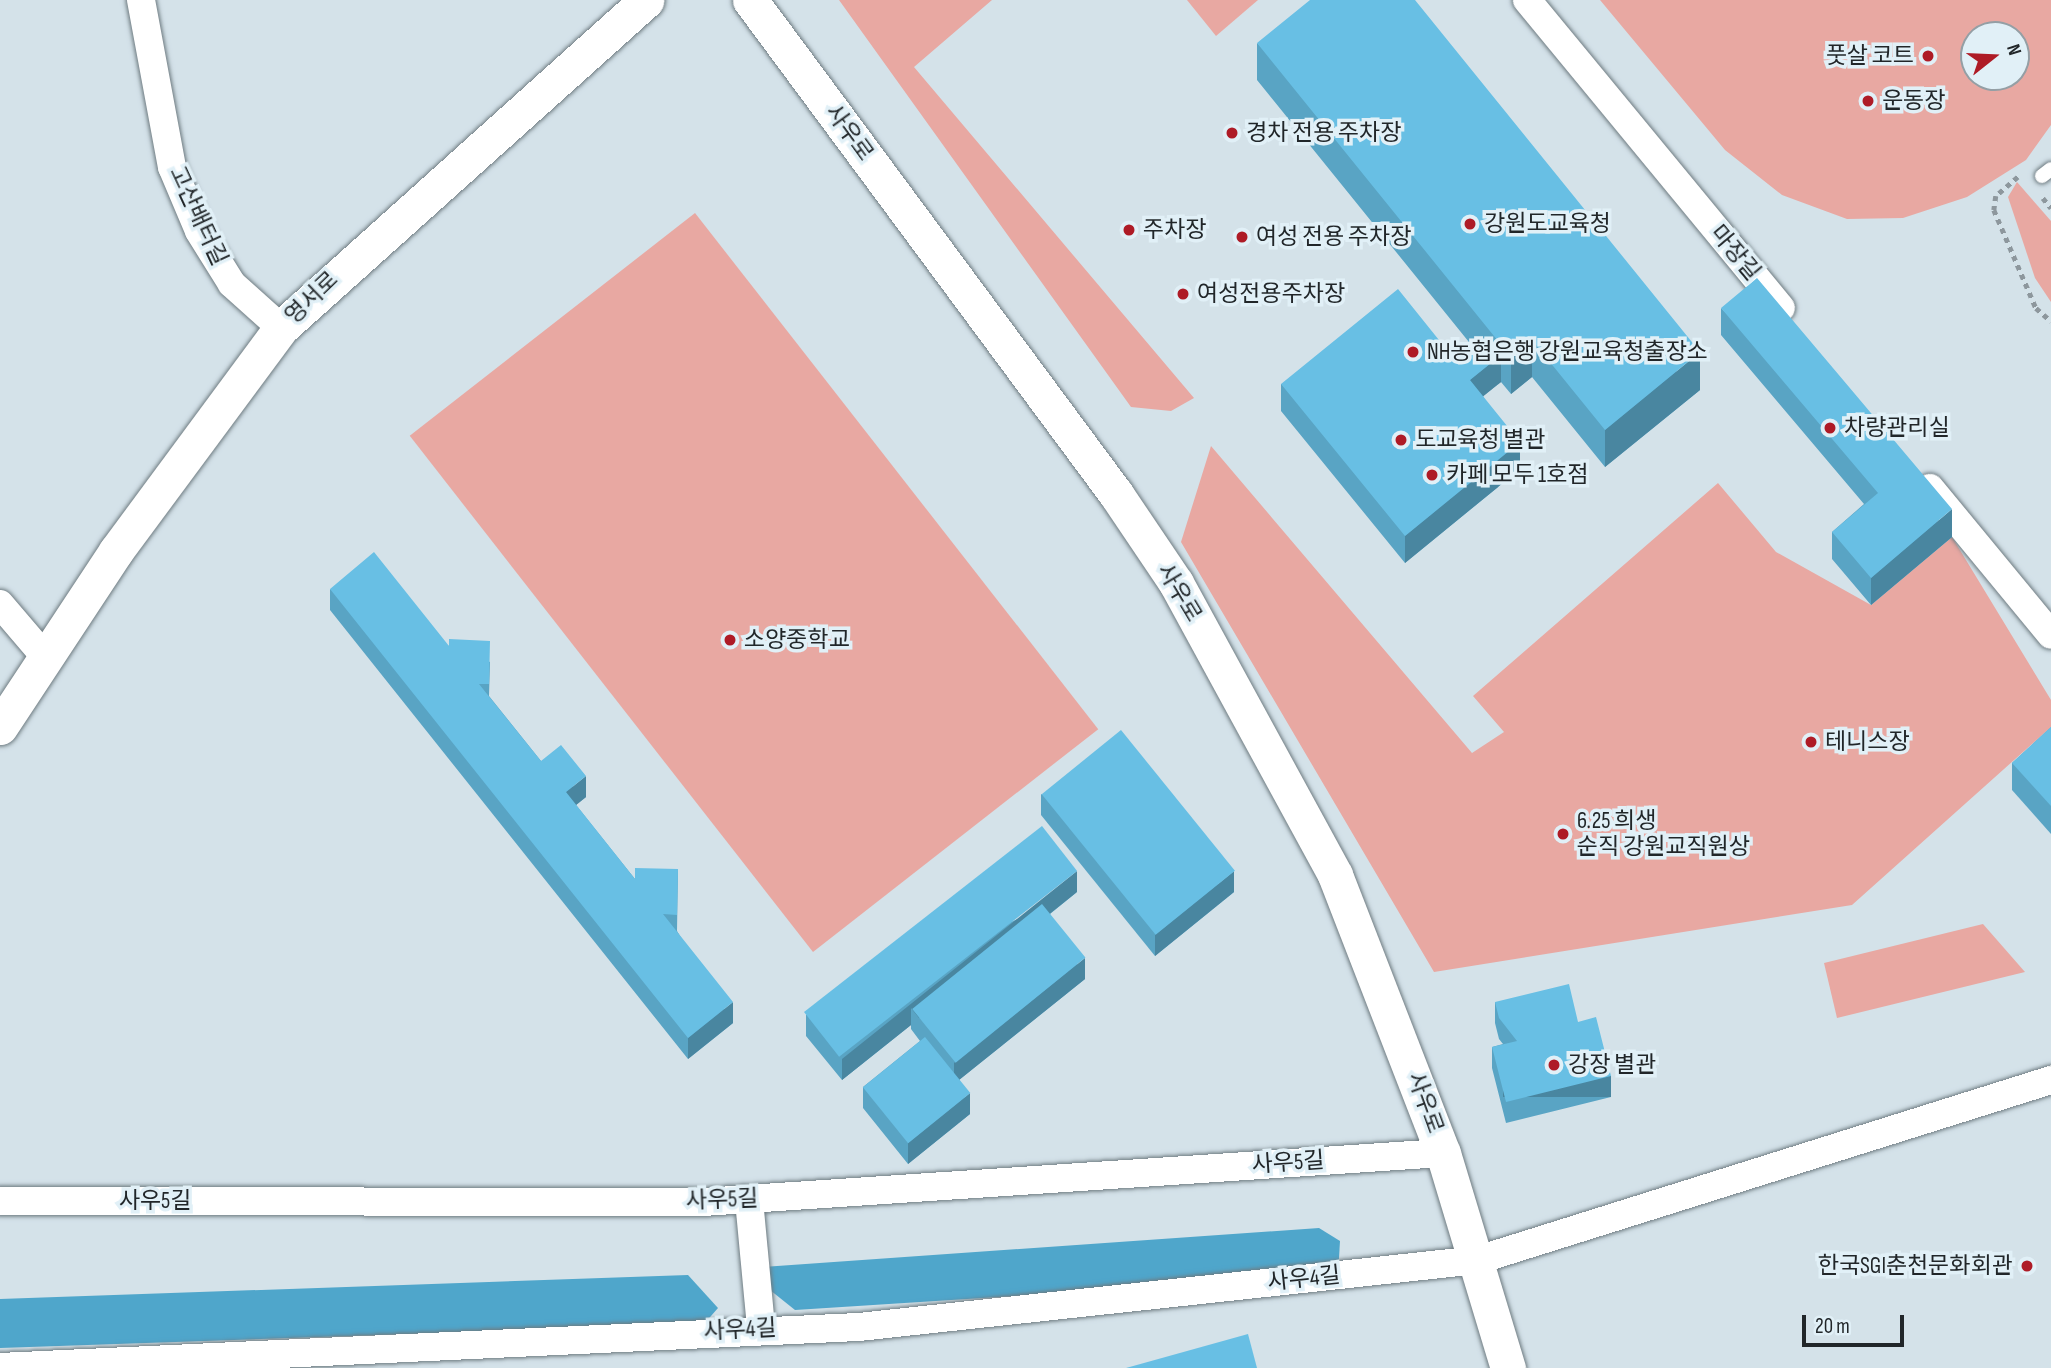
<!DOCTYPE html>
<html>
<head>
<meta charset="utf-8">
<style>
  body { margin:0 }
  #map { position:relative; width:2051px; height:1368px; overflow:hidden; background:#d4e2e9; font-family:"Sofia Sans Condensed","Noto Sans KR",sans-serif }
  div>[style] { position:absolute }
  .green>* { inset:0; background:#e8a8a2; transform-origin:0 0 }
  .water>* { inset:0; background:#4fa6cb }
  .path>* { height:4.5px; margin-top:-2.25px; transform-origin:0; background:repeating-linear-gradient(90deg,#8d979d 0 5px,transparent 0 10px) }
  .roads { filter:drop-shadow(0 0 2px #6e7b81) drop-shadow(0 0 2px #6e7b81) }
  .service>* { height:14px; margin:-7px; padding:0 7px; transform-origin:7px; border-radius:7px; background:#fff }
  .minor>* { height:28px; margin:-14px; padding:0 14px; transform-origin:14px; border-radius:14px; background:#fff }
  .tertiary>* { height:35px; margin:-17.5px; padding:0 17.5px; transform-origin:17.5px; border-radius:17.5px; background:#fff }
  .wall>* { inset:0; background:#59a4c4 }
  .shaded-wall>* { inset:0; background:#4986a0; transform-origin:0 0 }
  .building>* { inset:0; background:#68bfe4; transform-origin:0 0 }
  .dots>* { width:19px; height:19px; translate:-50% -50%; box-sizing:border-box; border:4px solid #e1f0f7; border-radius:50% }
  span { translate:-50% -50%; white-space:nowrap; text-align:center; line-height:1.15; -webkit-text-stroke:7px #e1f0f7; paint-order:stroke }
  .poi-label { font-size:23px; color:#212629 }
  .right { translate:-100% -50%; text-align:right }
  .left { translate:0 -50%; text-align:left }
  .street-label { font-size:23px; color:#212629 }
  .north { position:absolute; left:1960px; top:21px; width:70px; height:70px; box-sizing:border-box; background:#e1f0f7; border:2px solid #949fa5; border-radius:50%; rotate:72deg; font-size:19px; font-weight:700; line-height:28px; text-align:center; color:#212629 }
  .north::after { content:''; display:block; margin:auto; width:24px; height:32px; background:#ae1b26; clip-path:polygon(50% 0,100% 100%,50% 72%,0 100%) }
  .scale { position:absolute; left:1802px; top:1315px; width:102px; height:32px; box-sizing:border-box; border:4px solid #212629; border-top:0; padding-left:9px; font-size:21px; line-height:24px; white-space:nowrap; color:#212629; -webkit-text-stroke:5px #e1f0f7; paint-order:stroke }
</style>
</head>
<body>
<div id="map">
  <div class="green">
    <i style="clip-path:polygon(839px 0,992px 0,914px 67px,1194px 398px,1171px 411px,1131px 407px)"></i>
    <i style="clip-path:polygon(1187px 0,1258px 0,1216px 36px)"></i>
    <i style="clip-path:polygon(evenodd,1600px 0,2051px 0,2051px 125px,2026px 160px,1967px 197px,1903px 218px,1847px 219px,1782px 195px,1725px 150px,1600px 0,1974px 35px,2016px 35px,2016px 77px,1974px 77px,1974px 35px)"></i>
    <i style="clip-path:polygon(2017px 182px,2051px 221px,2051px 302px,2035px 278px,2008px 197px)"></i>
    <i style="left:695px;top:213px;width:655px;height:362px;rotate:52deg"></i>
    <i style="clip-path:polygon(1211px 446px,1472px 753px,1504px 732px,1473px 696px,1718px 483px,1776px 552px,1871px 605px,1952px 537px,2051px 700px,2051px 727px,1852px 905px,1434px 972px,1181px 542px)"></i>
    <i style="clip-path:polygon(1983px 924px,2025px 972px,1837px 1018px,1824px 963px)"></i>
  </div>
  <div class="water">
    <i style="clip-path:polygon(1319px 1228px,1340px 1241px,1338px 1275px,795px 1310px,765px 1286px,763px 1267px)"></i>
    <i style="clip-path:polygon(688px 1275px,718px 1308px,704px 1324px,0 1348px,0 1299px)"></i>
  </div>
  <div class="path">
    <i style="left:2018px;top:177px;width:29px;rotate:139deg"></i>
    <i style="left:1996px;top:196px;width:14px;rotate:98deg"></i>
    <i style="left:1994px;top:210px;width:107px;rotate:66.8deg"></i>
    <i style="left:2036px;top:308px;width:20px;rotate:41deg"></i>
    <i style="left:2043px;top:198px;width:13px;rotate:51deg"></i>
  </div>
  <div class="roads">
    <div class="service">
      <i style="left:2042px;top:176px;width:11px;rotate:-38deg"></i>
    </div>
    <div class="minor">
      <i style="left:141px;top:0;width:170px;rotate:79.5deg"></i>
      <i style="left:172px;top:167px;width:69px;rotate:67.1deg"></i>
      <i style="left:199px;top:231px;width:62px;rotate:58.1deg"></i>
      <i style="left:232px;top:284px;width:66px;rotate:41.9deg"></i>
      <i style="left:1527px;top:0;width:399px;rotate:50.5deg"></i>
      <i style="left:1930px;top:488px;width:190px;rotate:50.5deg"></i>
      <i style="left:0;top:604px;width:72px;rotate:49.5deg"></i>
      <i style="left:749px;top:1200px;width:129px;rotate:84.6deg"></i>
      <i style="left:0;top:1201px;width:703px;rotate:0.08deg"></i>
      <i style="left:703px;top:1202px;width:742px;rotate:-3.79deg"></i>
      <i style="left:0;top:1367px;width:860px;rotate:-2.67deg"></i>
      <i style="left:859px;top:1327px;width:623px;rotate:-6.18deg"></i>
      <i style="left:1478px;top:1260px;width:601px;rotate:-17.44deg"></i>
    </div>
    <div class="tertiary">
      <i style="left:750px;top:0;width:615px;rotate:53.47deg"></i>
      <i style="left:1116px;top:494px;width:107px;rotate:56deg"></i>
      <i style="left:1176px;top:583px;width:332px;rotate:61.4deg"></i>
      <i style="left:1335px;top:875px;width:298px;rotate:68.8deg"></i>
      <i style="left:1443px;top:1153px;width:225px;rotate:73.2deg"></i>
      <i style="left:0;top:727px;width:211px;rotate:-56.6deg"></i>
      <i style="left:116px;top:551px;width:277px;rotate:-53.5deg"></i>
      <i style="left:281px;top:328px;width:491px;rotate:-41.9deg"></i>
    </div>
  </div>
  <div class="wall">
    <i style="clip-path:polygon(1257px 43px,1700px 390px,1605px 467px,1532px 377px,1511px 394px,1501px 382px,1483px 396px,1520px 469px,1405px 563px,1281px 411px,1281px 384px,1459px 365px,1477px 352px,1257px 80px)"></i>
    <i style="clip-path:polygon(1721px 308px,1952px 537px,1871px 605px,1832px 559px,1832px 532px,1864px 504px,1721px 335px)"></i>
    <i style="clip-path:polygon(330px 589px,449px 646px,490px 662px,489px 696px,541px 761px,586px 797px,576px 805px,635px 879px,678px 869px,677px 931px,733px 1023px,688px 1059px,330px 610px)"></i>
    <i style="clip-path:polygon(2051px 727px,2051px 834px,2012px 790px,2012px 763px)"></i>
    <i style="clip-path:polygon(1041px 794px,1234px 892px,1155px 956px,1041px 815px)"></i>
    <i style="clip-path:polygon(1077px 892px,1050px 914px,1085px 979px,959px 1080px,970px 1114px,908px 1164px,863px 1108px,863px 1087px,920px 1041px,911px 1029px,911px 1025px,842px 1080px,806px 1036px,806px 1015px)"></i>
    <i style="clip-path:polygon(1495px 1002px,1578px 1022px,1611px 1097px,1506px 1123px,1492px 1068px,1492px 1047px,1503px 1044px,1499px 1039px,1495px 1023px)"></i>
  </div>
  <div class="shaded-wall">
    <i style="clip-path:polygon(1532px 340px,1532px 377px,1511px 394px,1511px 357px)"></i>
    <i style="clip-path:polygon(1700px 352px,1700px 390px,1605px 467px,1605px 430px)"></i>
    <i style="clip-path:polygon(1501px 355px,1501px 382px,1470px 407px,1470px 380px)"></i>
    <i style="clip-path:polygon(1520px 442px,1520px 469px,1405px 563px,1405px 536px)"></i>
    <i style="clip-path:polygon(1952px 509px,1952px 537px,1871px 605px,1871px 578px)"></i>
    <i style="clip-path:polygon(586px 776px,586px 797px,566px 813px,566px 792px)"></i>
    <i style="clip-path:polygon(1077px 871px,1077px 892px,919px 1018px,911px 1008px,911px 1025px,842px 1080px,842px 1059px)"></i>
    <i style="clip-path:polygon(1234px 871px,1234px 892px,1155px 956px,1155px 935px)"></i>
    <i style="clip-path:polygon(1085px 958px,1085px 979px,954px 1084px,954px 1063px)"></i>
    <i style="clip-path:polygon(733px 1002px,733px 1023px,688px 1059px,688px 1038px)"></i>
    <i style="left:1611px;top:1076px;width:21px;height:108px;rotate:90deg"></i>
    <i style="clip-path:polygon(970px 1093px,970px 1114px,908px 1164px,908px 1143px)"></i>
  </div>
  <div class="building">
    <i style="clip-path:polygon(1310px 0,1415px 0,1700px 352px,1605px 430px,1532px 340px,1511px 357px,1257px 43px)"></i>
    <i style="clip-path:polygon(1757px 278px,1952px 509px,1871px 578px,1832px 532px,1878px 493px,1721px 308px)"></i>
    <i style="clip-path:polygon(1398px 289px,1459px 365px,1490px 341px,1501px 355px,1470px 380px,1520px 442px,1405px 536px,1281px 384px)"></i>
    <i style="clip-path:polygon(374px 552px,449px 646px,449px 639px,490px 641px,489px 684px,479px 684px,541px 761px,561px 745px,586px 776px,566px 792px,635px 879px,635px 868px,678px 869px,677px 915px,663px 914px,733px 1002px,688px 1038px,330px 589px)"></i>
    <i style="clip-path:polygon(2051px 727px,2051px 806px,2012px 763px)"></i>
    <i style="left:1121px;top:730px;width:181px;height:102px;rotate:51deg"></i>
    <i style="left:1042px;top:826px;width:57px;height:302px;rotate:52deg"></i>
    <i style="left:1042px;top:904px;width:69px;height:167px;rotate:51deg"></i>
    <i style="clip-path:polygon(1569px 984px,1578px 1022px,1596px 1017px,1611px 1076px,1506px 1102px,1492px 1047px,1517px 1041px,1499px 1018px,1495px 1002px)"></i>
    <i style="left:925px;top:1037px;width:72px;height:80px;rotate:51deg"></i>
    <i style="clip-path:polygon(1248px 1334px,1257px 1368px,1126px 1368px)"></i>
  </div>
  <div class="dots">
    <i style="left:1928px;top:56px;background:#ae1b26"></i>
    <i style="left:1868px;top:101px;background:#ae1b26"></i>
    <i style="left:1232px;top:133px;background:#ae1b26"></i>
    <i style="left:1470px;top:224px;background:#ae1b26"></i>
    <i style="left:1129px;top:230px;background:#ae1b26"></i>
    <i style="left:1242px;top:237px;background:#ae1b26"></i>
    <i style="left:1183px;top:294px;background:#ae1b26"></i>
    <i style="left:1413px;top:352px;background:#ae1b26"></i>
    <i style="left:1830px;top:428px;background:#ae1b26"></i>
    <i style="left:1401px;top:440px;background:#ae1b26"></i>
    <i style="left:1432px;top:475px;background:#ae1b26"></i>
    <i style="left:730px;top:640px;background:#ae1b26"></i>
    <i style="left:1811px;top:742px;background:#ae1b26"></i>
    <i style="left:1563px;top:834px;background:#ae1b26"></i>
    <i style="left:1554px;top:1065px;background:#ae1b26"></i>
    <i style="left:2027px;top:1266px;background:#ae1b26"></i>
  </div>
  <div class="poi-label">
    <span class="right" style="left:1914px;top:56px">풋살 코트</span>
    <span class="left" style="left:1882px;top:101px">운동장</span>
    <span class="left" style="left:1246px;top:133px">경차 전용 주차장</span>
    <span class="left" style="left:1484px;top:224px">강원도교육청</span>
    <span class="left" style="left:1143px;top:230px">주차장</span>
    <span class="left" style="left:1256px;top:237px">여성 전용 주차장</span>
    <span class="left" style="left:1197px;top:294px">여성전용주차장</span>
    <span class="left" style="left:1427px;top:352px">NH농협은행 강원교육청출장소</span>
    <span class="left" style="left:1844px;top:428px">차량관리실</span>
    <span class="left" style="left:1415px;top:440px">도교육청 별관</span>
    <span class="left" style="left:1446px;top:475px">카페 모두 1호점</span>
    <span class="left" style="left:744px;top:640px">소양중학교</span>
    <span class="left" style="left:1825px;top:742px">테니스장</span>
    <span class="left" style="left:1577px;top:834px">6.25 희생<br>순직 강원교직원상</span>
    <span class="left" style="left:1568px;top:1065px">강장 별관</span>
    <span class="right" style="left:2013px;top:1266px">한국SGI춘천문화회관</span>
  </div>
  <div class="street-label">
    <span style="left:849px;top:133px;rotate:54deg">사우로</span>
    <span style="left:198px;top:216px;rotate:65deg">고산배터길</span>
    <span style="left:1735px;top:253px;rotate:50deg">마장길</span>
    <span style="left:312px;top:298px;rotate:-44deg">영서로</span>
    <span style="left:1179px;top:593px;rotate:59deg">사우로</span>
    <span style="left:1425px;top:1103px;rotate:70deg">사우로</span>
    <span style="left:1288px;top:1163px;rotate:-4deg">사우5길</span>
    <span style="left:722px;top:1200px;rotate:-2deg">사우5길</span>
    <span style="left:155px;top:1201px">사우5길</span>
    <span style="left:1304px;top:1279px;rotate:-6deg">사우4길</span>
    <span style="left:740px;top:1330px;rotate:-3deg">사우4길</span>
  </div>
  <div class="north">N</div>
  <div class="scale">20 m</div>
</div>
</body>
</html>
